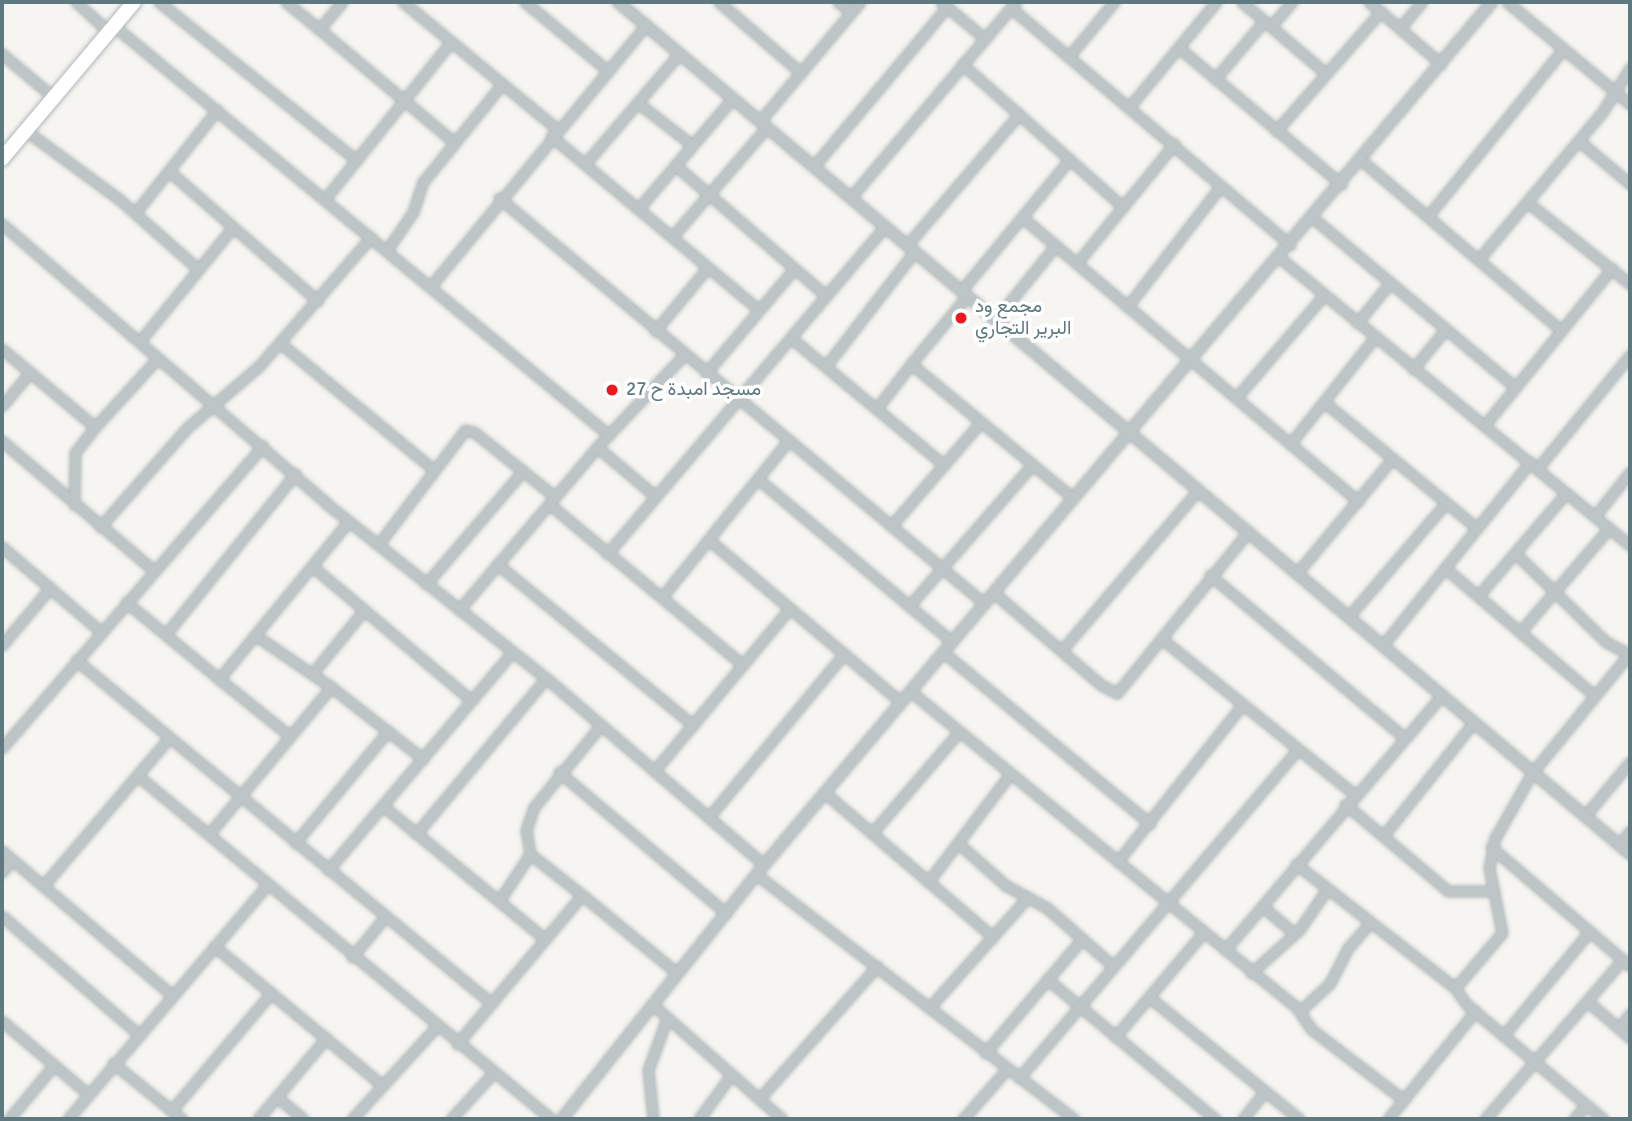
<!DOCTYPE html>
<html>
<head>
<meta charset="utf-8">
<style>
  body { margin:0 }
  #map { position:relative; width:1632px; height:1121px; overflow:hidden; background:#f6f5f1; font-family:Signika,Vazirmatn,sans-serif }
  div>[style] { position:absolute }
  .roads { filter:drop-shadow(0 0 2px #b1b8b9) drop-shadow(0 0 2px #b1b8b9) }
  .minor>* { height:9px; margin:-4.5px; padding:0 4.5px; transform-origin:4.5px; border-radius:4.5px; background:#bec5c7 }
  .tertiary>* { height:10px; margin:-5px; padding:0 5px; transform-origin:5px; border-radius:5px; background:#bec5c7 }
  .trunk>* { height:14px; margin:-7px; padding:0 7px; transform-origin:7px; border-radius:7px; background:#fff }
  .dots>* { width:19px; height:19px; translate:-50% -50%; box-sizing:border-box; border:4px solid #fff; border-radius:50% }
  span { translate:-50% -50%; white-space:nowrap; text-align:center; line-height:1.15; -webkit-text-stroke:7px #fff; paint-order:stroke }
  .poi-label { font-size:19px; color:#5e797f }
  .left { translate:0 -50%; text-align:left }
  .frame { position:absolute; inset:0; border:4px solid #5e797f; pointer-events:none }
</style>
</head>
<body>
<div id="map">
  <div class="roads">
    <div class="minor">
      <i style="left:76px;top:2px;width:43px;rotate:42.2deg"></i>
      <i style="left:159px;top:2px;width:253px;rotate:38.7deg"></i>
      <i style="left:286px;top:2px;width:43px;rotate:39.3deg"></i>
      <i style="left:342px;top:2px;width:35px;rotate:130deg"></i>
      <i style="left:319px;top:29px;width:177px;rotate:40deg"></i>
      <i style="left:403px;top:2px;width:200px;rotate:39.5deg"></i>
      <i style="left:525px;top:2px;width:107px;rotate:39.7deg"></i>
      <i style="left:719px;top:2px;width:108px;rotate:40.9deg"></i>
      <i style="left:838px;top:2px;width:16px;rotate:38deg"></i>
      <i style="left:941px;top:2px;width:56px;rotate:39.9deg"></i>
      <i style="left:1242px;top:2px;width:109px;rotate:40.5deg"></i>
      <i style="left:1369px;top:2px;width:95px;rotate:40.7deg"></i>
      <i style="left:1507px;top:2px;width:160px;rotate:39.7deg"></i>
      <i style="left:1011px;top:8px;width:366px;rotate:40.3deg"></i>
      <i style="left:114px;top:26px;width:642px;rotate:39.57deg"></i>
      <i style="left:1271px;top:26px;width:32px;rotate:-49deg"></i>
      <i style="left:1400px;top:28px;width:34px;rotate:-50deg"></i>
      <i style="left:1179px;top:48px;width:212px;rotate:40deg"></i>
      <i style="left:2px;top:54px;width:67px;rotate:40.1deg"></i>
      <i style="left:1070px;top:55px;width:69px;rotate:-50.3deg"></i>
      <i style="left:962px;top:64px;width:215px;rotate:41.6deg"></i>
      <i style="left:1215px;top:79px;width:76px;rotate:-49.8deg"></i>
      <i style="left:638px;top:103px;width:68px;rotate:37.9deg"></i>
      <i style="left:1130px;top:106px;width:135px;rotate:-50.4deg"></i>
      <i style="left:760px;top:121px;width:155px;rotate:-50deg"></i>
      <i style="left:25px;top:130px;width:118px;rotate:36.4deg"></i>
      <i style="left:120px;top:200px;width:104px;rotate:41.5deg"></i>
      <i style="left:1276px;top:131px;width:159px;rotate:-48.8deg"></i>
      <i style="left:551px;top:136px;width:271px;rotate:39.9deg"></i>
      <i style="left:1579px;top:141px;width:67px;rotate:40.1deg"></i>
      <i style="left:1361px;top:160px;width:262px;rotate:40.4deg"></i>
      <i style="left:585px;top:164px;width:145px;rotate:-49.5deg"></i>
      <i style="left:675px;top:165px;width:200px;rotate:40.9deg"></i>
      <i style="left:814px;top:166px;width:207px;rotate:-50.1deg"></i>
      <i style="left:170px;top:172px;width:196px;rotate:41.1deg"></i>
      <i style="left:851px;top:197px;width:255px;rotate:-49.8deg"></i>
      <i style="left:499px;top:198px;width:633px;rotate:39.88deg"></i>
      <i style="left:325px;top:199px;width:201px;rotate:-51.3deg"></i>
      <i style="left:1527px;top:202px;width:132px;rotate:38.5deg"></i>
      <i style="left:638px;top:209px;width:145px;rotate:-49.5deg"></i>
      <i style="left:135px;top:213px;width:132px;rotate:-51.5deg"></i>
      <i style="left:1428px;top:216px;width:215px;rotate:-51deg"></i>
      <i style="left:1023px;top:218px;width:439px;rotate:40.2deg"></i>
      <i style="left:1313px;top:218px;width:263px;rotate:39.9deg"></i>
      <i style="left:2px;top:224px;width:429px;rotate:40.7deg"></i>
      <i style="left:327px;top:504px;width:280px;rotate:38.5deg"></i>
      <i style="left:546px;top:678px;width:287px;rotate:40.6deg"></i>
      <i style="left:672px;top:237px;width:145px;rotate:-49.2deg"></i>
      <i style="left:908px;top:244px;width:171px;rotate:-49.5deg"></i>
      <i style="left:387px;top:250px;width:46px;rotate:-55.6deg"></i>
      <i style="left:413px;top:212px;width:32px;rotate:-72deg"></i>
      <i style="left:423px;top:182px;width:126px;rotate:-51.1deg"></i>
      <i style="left:1280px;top:258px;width:453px;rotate:39.4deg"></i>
      <i style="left:1479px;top:259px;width:193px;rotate:-50deg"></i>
      <i style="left:1603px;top:111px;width:51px;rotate:-57.9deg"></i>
      <i style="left:1077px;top:263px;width:154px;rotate:-50.8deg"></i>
      <i style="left:430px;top:287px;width:340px;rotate:-50.5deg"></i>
      <i style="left:961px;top:291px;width:171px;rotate:-50.5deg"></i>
      <i style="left:967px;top:296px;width:88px;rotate:129.5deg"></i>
      <i style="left:911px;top:364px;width:210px;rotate:39.6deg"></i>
      <i style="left:1127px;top:307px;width:153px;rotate:-52.2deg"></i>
      <i style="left:996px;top:319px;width:95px;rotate:-51deg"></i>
      <i style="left:1357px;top:323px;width:50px;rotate:-50.6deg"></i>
      <i style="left:655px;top:331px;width:83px;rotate:-50.4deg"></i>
      <i style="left:791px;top:338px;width:199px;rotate:39.7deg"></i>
      <i style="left:140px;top:341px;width:146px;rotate:-50.8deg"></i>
      <i style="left:280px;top:343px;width:200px;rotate:39.5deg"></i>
      <i style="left:2px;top:349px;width:121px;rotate:40deg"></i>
      <i style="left:95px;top:427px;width:33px;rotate:128deg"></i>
      <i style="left:75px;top:453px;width:52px;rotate:91.1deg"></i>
      <i style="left:826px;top:366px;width:145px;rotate:-52.3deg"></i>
      <i style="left:1413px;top:369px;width:49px;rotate:-50.8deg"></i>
      <i style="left:706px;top:373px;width:135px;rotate:-49.8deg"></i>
      <i style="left:1236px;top:398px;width:135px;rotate:-49.5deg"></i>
      <i style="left:1324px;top:402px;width:198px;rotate:39.5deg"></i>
      <i style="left:2px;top:406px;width:44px;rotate:-50.5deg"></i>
      <i style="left:877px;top:408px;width:56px;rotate:-52.3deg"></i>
      <i style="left:1484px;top:426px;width:203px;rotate:-51deg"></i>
      <i style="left:95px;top:427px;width:93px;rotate:-47.6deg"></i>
      <i style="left:2px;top:441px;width:199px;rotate:40.5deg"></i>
      <i style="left:1290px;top:444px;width:137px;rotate:-51.5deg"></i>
      <i style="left:597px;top:447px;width:76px;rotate:40.2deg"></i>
      <i style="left:1537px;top:469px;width:147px;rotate:-50.8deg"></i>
      <i style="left:758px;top:479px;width:253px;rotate:40deg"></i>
      <i style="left:549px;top:504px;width:252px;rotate:39.7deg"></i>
      <i style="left:1595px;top:516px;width:56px;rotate:-51.5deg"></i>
      <i style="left:891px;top:526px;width:136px;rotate:-49.2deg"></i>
      <i style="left:100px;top:527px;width:133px;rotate:-48.7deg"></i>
      <i style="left:188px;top:427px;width:95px;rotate:-40.7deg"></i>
      <i style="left:260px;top:365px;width:169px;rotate:-49.1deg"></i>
      <i style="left:709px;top:540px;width:251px;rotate:40.2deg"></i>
      <i style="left:378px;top:545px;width:144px;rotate:-52.9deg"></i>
      <i style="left:465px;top:430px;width:9px;rotate:13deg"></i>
      <i style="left:474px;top:432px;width:104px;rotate:38.7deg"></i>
      <i style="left:2px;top:547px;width:130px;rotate:40.6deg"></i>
      <i style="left:1515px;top:553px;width:127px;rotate:44.4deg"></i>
      <i style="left:1606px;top:642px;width:27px;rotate:28deg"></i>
      <i style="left:607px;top:554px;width:430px;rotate:-49.7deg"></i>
      <i style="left:497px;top:564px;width:254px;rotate:39.4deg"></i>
      <i style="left:313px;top:567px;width:207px;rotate:40.1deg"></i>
      <i style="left:1445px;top:568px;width:197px;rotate:40.5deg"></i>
      <i style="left:1297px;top:573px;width:148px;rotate:-50.2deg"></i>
      <i style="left:1210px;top:575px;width:253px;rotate:39.9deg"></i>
      <i style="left:426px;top:584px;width:149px;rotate:-49.4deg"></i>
      <i style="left:994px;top:593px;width:141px;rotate:40.7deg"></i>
      <i style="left:1101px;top:685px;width:18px;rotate:27deg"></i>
      <i style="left:1117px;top:693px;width:208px;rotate:-50.9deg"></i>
      <i style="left:1478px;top:596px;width:135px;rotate:-49.5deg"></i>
      <i style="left:662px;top:597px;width:199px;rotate:-51.1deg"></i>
      <i style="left:126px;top:602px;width:121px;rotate:39.6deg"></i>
      <i style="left:219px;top:679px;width:203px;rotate:-50.6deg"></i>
      <i style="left:909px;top:606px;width:187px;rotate:-48.9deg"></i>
      <i style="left:459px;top:610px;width:214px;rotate:-49.7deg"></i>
      <i style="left:597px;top:447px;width:127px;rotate:-46.6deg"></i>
      <i style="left:1349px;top:616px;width:149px;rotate:-49.4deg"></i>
      <i style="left:1520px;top:632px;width:137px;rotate:-49.4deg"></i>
      <i style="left:166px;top:634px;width:206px;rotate:-51.1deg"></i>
      <i style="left:255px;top:635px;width:92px;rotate:34.4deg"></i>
      <i style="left:331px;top:687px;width:117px;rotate:38deg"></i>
      <i style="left:1162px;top:639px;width:247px;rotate:38.9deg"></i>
      <i style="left:2px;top:645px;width:75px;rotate:-49.9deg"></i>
      <i style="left:1383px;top:645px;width:235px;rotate:-51.2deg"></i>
      <i style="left:1062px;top:650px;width:210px;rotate:-49.6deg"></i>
      <i style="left:943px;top:652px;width:269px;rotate:39.7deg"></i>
      <i style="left:76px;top:660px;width:538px;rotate:39.57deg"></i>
      <i style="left:312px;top:674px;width:82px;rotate:-50.9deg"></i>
      <i style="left:219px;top:679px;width:91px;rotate:38.8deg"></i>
      <i style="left:910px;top:691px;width:500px;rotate:39.32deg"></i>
      <i style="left:1297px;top:1008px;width:25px;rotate:56deg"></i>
      <i style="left:1311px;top:1029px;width:117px;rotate:37.4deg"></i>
      <i style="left:2px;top:748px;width:399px;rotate:-49.2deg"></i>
      <i style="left:655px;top:770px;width:209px;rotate:-50.2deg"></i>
      <i style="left:559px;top:772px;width:219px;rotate:40.2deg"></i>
      <i style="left:137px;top:775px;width:538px;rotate:39.72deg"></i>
      <i style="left:825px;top:793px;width:221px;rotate:40.6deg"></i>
      <i style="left:1345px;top:804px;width:135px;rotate:40.2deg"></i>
      <i style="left:1448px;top:891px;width:46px"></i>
      <i style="left:383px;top:806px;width:210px;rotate:39.4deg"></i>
      <i style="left:1585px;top:816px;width:70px;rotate:-50.2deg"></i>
      <i style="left:709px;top:817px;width:212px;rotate:-50.4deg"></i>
      <i style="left:872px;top:833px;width:133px;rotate:-49.3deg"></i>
      <i style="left:209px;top:834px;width:191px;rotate:-50.3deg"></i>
      <i style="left:416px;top:834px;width:203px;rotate:-50.2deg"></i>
      <i style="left:1384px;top:835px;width:144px;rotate:-51.5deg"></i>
      <i style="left:295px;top:843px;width:146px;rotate:-50.3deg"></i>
      <i style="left:959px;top:844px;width:62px;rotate:41.7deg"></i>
      <i style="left:1005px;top:885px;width:48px;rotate:28.7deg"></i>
      <i style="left:1047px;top:908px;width:88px;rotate:41.3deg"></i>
      <i style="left:1619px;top:845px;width:18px;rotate:-52deg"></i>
      <i style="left:1491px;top:847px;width:183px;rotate:40.6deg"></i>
      <i style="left:2px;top:851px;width:223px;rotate:40.3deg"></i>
      <i style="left:1118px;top:861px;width:199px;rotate:-51.5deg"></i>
      <i style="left:1296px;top:864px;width:202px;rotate:37.9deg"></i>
      <i style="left:328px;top:870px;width:285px;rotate:-49.8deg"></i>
      <i style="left:2px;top:872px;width:16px;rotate:-50deg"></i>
      <i style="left:757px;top:875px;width:400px;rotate:37.6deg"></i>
      <i style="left:928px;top:882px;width:136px;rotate:-52.8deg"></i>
      <i style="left:43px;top:886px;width:193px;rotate:-49.6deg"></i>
      <i style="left:582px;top:895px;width:66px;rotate:-141.7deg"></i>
      <i style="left:530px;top:854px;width:24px;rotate:-99deg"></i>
      <i style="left:526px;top:830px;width:24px;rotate:-71deg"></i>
      <i style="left:534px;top:807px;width:106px;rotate:-50.7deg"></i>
      <i style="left:499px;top:901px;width:56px;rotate:-56.6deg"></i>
      <i style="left:1262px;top:906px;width:43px;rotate:40.3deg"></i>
      <i style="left:2px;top:916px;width:180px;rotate:40.9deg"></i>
      <i style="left:214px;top:946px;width:218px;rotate:39.6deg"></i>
      <i style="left:1225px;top:950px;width:335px;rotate:-49.6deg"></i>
      <i style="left:352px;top:957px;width:52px;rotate:-50.5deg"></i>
      <i style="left:1251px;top:973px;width:64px;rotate:-41.9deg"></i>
      <i style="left:1299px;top:930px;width:50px;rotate:-55.7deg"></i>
      <i style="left:1047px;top:979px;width:219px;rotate:39.8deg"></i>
      <i style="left:1149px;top:997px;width:193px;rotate:39.1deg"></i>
      <i style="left:1587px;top:1001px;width:57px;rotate:40.7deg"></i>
      <i style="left:653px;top:1005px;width:172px;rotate:41.5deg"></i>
      <i style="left:929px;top:1008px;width:149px;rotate:-48.3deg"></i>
      <i style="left:1300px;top:1011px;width:41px;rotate:-43deg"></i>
      <i style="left:1330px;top:983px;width:39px;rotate:-63deg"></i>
      <i style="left:1348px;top:948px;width:33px;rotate:-49deg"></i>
      <i style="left:2px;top:1021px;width:113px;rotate:40.3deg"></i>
      <i style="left:1619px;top:1028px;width:18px;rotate:-52deg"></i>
      <i style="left:1503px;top:1036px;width:136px;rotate:-50.4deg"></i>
      <i style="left:1115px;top:1037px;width:136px;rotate:-49.8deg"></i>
      <i style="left:457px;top:1044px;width:194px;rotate:-50deg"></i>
      <i style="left:582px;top:895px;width:123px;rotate:39.4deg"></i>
      <i style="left:985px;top:1053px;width:150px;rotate:-49.6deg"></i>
      <i style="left:113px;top:1063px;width:89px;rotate:39.1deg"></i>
      <i style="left:1019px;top:1078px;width:431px;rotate:-49.7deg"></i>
      <i style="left:277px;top:1097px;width:34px;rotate:40deg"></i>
      <i style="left:759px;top:1099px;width:178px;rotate:-48.4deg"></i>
      <i style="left:171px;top:1111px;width:155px;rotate:-49.7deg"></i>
      <i style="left:9px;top:1119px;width:70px;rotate:-50.2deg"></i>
      <i style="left:68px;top:1119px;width:309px;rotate:-49.6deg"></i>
      <i style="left:258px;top:1119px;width:106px;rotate:-50deg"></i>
      <i style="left:352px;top:1119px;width:125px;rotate:-47.6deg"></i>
      <i style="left:451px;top:1119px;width:62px;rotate:-47.6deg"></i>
      <i style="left:653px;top:1119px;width:49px;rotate:-95.8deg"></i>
      <i style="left:648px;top:1070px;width:55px;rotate:-69.9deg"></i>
      <i style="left:699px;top:1119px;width:54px;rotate:-54deg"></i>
      <i style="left:963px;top:1119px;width:67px;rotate:-48.7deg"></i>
      <i style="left:1243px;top:1119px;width:34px;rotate:-52deg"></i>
      <i style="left:1388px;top:1119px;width:139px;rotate:-51.1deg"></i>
      <i style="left:1485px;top:1119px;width:211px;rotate:-49.2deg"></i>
      <i style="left:1574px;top:1119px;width:18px;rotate:-49deg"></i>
      <i style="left:1603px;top:1119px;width:177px;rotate:-140deg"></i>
      <i style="left:1467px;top:1005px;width:21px;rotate:-125deg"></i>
      <i style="left:1455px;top:988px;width:72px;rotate:-49.5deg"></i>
      <i style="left:1502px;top:933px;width:66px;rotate:-101.3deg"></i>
      <i style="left:1489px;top:868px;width:31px;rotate:-79deg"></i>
      <i style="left:1495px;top:838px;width:75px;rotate:-60.4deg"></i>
      <i style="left:1532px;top:773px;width:154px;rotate:-50.8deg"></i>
    </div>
    <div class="tertiary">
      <i style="left:618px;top:2px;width:1323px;rotate:40.09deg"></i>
      <i style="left:562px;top:1119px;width:325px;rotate:-51.5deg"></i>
      <i style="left:764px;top:865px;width:1129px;rotate:-49.85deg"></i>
    </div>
    <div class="trunk">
      <i style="left:2px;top:159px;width:205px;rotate:-49.9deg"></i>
    </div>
  </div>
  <div class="dots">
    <i style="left:961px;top:318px;background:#ef181c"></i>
    <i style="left:612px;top:390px;background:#ef181c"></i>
  </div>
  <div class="poi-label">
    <span class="left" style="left:975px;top:318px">مجمع ود<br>البرير التجاري</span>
    <span class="left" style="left:626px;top:390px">مسجد امبدة ح 27</span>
  </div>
  <div class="frame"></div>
</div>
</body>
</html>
